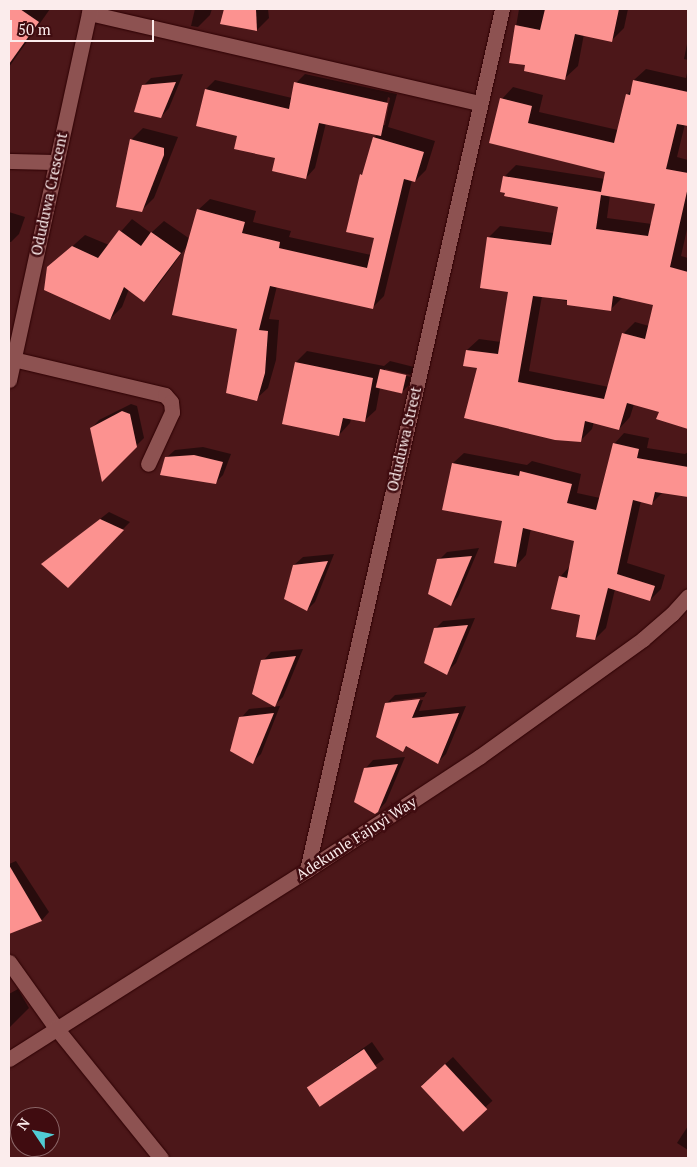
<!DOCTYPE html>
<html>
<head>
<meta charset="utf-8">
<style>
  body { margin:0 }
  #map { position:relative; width:697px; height:1167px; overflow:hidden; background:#4c1719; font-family:"PT Serif",serif }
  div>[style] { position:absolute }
  .shadow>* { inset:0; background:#0007; transform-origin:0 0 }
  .building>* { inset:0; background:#fc9290; transform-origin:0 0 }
  .roads { filter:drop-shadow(0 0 1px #2f0004) drop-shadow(0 0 1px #2f0004) }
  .minor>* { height:15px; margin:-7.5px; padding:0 7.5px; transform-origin:7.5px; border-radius:7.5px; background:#8d5251 }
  span { translate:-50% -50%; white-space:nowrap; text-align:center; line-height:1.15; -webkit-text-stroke:5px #400c10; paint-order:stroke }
  .street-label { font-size:15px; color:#fbecec }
  .frame { position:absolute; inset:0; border:10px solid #fbecec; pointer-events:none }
  .north { position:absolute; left:10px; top:1107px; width:50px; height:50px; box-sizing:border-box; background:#400c10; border:1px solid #8b6668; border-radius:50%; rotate:304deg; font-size:14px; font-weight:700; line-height:20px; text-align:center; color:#fbecec }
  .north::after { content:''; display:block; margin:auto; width:18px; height:22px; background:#51ccd4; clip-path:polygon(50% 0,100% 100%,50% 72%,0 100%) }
  .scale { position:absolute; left:10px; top:20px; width:144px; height:22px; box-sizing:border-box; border:2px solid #fbecec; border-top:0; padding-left:6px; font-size:15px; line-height:18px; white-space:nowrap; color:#fbecec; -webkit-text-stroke:4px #400c10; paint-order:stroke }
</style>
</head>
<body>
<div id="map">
  <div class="shadow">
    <i style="clip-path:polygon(9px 9px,50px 9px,9px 67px)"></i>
    <i style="clip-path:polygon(195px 9px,212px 9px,210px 15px,198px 27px,191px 26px)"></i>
    <i style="clip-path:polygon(225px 9px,268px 9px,269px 18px,257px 30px,222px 23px)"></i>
    <i style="clip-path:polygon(519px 9px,628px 9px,624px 28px,612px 40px,584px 34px,578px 66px,565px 78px,526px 64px,510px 62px)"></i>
    <i style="clip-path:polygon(688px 39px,688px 60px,684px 59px)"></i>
    <i style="clip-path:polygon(evenodd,688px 68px,688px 125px,685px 124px,677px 157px,688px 160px,688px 225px,681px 256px,688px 258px,688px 428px,658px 418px,660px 411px,634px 404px,630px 417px,619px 429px,594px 422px,592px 429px,580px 441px,478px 367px,467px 350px,479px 339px,501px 342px,510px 291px,488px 238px,500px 226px,554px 233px,560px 206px,504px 177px,516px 165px,605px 179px,607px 171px,491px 142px,502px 99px,513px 87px,543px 95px,539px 112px,618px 130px,627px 95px,632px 89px,634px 80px,646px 69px,686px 78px,688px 68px,610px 195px,656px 203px,652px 224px,607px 218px,610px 195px,688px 68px,542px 296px,610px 310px,622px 298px,654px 304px,649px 326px,635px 322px,623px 334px,609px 387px,529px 371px,542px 296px)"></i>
    <i style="clip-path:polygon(183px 74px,169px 108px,161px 117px,143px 86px,151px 78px)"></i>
    <i style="clip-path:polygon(evenodd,305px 74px,397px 94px,388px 127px,435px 141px,426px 170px,415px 181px,412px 180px,384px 296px,373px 307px,277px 286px,269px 319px,279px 320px,276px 360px,268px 388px,256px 399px,239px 328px,187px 246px,156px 288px,144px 300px,129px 289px,122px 307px,110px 319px,48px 268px,85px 235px,109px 245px,132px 219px,151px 233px,164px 221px,190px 239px,198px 210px,210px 199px,256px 211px,253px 222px,291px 231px,289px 237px,371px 255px,375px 237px,361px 175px,365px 171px,374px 138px,378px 134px,326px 123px,315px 168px,306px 178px,277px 157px,239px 135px,206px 89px,215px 80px,292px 98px,296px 83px,305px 74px,388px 97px,390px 98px,385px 125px,382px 125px,388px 97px)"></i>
    <i style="clip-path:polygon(143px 128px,178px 137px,154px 198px,142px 210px,131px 140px)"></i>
    <i style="clip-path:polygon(9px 212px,25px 217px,19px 234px,11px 242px,9px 242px)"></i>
    <i style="clip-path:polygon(307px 351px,384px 366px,390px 361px,414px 367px,411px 375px,385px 369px,385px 371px,411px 377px,409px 385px,401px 393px,380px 388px,376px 410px,364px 421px,351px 419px,350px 423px,339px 435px,296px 362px)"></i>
    <i style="clip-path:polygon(131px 404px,137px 406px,144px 438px,103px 479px,91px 429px,99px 420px)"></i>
    <i style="clip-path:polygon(624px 433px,649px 438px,647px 448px,685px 454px,688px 452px,688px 496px,663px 492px,652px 503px,641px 501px,627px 563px,665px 575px,661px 589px,650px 600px,615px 589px,606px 628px,595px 639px,560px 577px,570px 566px,576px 540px,531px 528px,526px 555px,516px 566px,503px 520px,453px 463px,464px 453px,527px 465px,532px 461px,581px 474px,577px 493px,600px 498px,614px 444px)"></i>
    <i style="clip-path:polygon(203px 447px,231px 454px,223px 475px,215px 483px,166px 458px,175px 450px)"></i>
    <i style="clip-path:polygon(109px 512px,130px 522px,75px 578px,42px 564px)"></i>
    <i style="clip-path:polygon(479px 548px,458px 597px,451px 605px,439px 560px,447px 552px)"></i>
    <i style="clip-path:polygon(334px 554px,315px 602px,307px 610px,294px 565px,303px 557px)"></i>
    <i style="clip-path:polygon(475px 618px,456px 663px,448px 671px,435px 629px,443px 621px)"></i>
    <i style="clip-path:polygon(303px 649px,283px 697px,275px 705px,263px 661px,271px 652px)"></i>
    <i style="clip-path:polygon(427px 692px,424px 697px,391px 701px,391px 703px,423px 700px,419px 711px,466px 706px,446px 754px,438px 762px,408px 746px,403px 750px,387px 703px,395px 695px)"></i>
    <i style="clip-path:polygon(280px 706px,261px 754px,253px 762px,241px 718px,249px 709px)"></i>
    <i style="clip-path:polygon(405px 757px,386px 802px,378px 811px,365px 769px,373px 760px)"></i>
    <i style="clip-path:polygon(16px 861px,49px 912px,42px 920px,12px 932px,9px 928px,9px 864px)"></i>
    <i style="clip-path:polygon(18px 989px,29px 1008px,9px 1028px,9px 994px)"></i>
    <i style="left:372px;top:1042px;width:21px;height:78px;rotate:55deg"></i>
    <i style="left:453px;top:1057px;width:59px;height:42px;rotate:48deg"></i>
    <i style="clip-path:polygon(688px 1126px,688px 1150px,677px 1143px)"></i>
  </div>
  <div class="building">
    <i style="clip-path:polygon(9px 9px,20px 9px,39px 22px,9px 64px)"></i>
    <i style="clip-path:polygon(224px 9px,256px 9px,257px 31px,220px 24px)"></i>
    <i style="clip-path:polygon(545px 9px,619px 9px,612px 42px,575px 34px,565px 80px,524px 71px,525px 65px,509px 63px,515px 25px,540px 30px)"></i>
    <i style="clip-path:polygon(evenodd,633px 80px,688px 92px,688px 126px,677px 124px,666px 169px,688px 173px,688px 187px,670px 267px,688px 272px,688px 429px,656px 419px,659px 412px,627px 403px,619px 430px,585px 421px,581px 442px,555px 440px,464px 418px,477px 368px,463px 366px,466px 350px,498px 354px,508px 292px,480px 288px,487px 237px,551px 245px,558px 207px,504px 196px,505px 193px,500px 192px,503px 176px,601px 192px,605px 172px,489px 143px,500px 98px,532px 106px,528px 123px,614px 143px,626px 94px,630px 95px,633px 80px,601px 195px,655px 204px,648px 236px,596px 229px,601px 195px,633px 80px,533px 296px,567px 300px,567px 305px,611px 311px,613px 296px,653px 305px,645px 339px,622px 333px,604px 399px,518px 382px,533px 296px)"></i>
    <i style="clip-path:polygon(176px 82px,161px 118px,134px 112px,142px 85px)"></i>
    <i style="clip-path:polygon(294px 82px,388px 103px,381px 136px,319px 123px,306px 179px,272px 171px,275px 158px,234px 149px,237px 136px,196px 126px,205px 89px,289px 109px)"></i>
    <i style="clip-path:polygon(373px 137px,424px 152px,415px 182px,404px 179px,373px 309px,270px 286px,259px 330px,268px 331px,265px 373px,257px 401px,226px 393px,237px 329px,172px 315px,184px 255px,197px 209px,245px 222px,242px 233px,280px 242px,279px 248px,367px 268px,374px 238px,346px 232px,360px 174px,362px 175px)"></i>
    <i style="clip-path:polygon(130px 139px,164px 148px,164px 155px,142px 212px,116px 207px)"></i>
    <i style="clip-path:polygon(119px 230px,141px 246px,151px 232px,181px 253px,144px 302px,124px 287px,110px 320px,44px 290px,47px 267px,72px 246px,98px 258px)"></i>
    <i style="clip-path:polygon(295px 362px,373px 378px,365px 422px,343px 418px,339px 436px,282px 424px)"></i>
    <i style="left:380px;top:369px;width:27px;height:19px;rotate:13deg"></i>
    <i style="clip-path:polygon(122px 411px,130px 414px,137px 447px,102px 482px,90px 428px)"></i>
    <i style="clip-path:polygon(613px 443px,639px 449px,637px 458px,688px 467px,688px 497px,655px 492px,652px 505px,633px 500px,617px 574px,655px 586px,650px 601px,608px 588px,595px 640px,576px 637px,580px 615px,551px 609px,559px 576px,567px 578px,574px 541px,523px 528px,516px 567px,494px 563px,502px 521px,442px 510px,452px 463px,519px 476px,520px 471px,572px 484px,567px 503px,596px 510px)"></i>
    <i style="clip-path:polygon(194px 455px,223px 462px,216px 484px,160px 475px,165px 457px)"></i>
    <i style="clip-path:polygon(100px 519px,124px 530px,68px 588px,41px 564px)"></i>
    <i style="clip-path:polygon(472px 556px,451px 606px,428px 594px,437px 559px)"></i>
    <i style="clip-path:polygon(328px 561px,307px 611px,284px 599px,293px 565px)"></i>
    <i style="clip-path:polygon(468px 625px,447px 675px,424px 663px,434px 628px)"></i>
    <i style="clip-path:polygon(296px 656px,275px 707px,252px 694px,261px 660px)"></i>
    <i style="clip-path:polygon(420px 699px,412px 718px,459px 713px,438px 764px,406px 746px,403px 752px,376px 737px,385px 703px)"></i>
    <i style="clip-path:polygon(274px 713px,253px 764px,230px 751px,239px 717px)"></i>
    <i style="clip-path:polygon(398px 764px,378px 812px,375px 814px,354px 802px,364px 768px)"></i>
    <i style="clip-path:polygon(9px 865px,42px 921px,9px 934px)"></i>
    <i style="left:364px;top:1049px;width:23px;height:69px;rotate:56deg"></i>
    <i style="left:445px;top:1064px;width:62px;height:33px;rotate:47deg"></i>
  </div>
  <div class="roads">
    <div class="minor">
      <i style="left:89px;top:13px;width:401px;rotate:13deg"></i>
      <i style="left:9px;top:161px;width:47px;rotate:1.2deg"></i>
      <i style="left:13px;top:359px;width:156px;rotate:13.3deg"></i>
      <i style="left:165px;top:395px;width:9px;rotate:49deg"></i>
      <i style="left:171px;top:402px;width:10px;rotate:84deg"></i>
      <i style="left:172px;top:412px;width:57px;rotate:114.8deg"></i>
      <i style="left:9px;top:380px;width:380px;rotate:-77.7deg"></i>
      <i style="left:307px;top:870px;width:883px;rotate:-77.24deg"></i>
      <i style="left:9px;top:962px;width:81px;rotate:54.5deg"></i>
      <i style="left:56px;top:1028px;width:167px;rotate:51.1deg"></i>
      <i style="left:9px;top:1059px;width:353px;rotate:-32.4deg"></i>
      <i style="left:307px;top:870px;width:206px;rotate:-33.3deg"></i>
      <i style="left:479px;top:757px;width:202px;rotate:-35.7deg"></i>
      <i style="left:643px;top:639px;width:38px;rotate:-41deg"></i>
      <i style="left:672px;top:614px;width:24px;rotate:-48deg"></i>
    </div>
  </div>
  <div class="street-label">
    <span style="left:49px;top:194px;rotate:-78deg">Oduduwa Crescent</span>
    <span style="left:404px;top:439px;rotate:-77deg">Oduduwa Street</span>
    <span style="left:356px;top:838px;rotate:-33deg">Adekunle Fajuyi Way</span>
  </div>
  <div class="frame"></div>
  <div class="north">N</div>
  <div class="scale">50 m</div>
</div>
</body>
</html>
